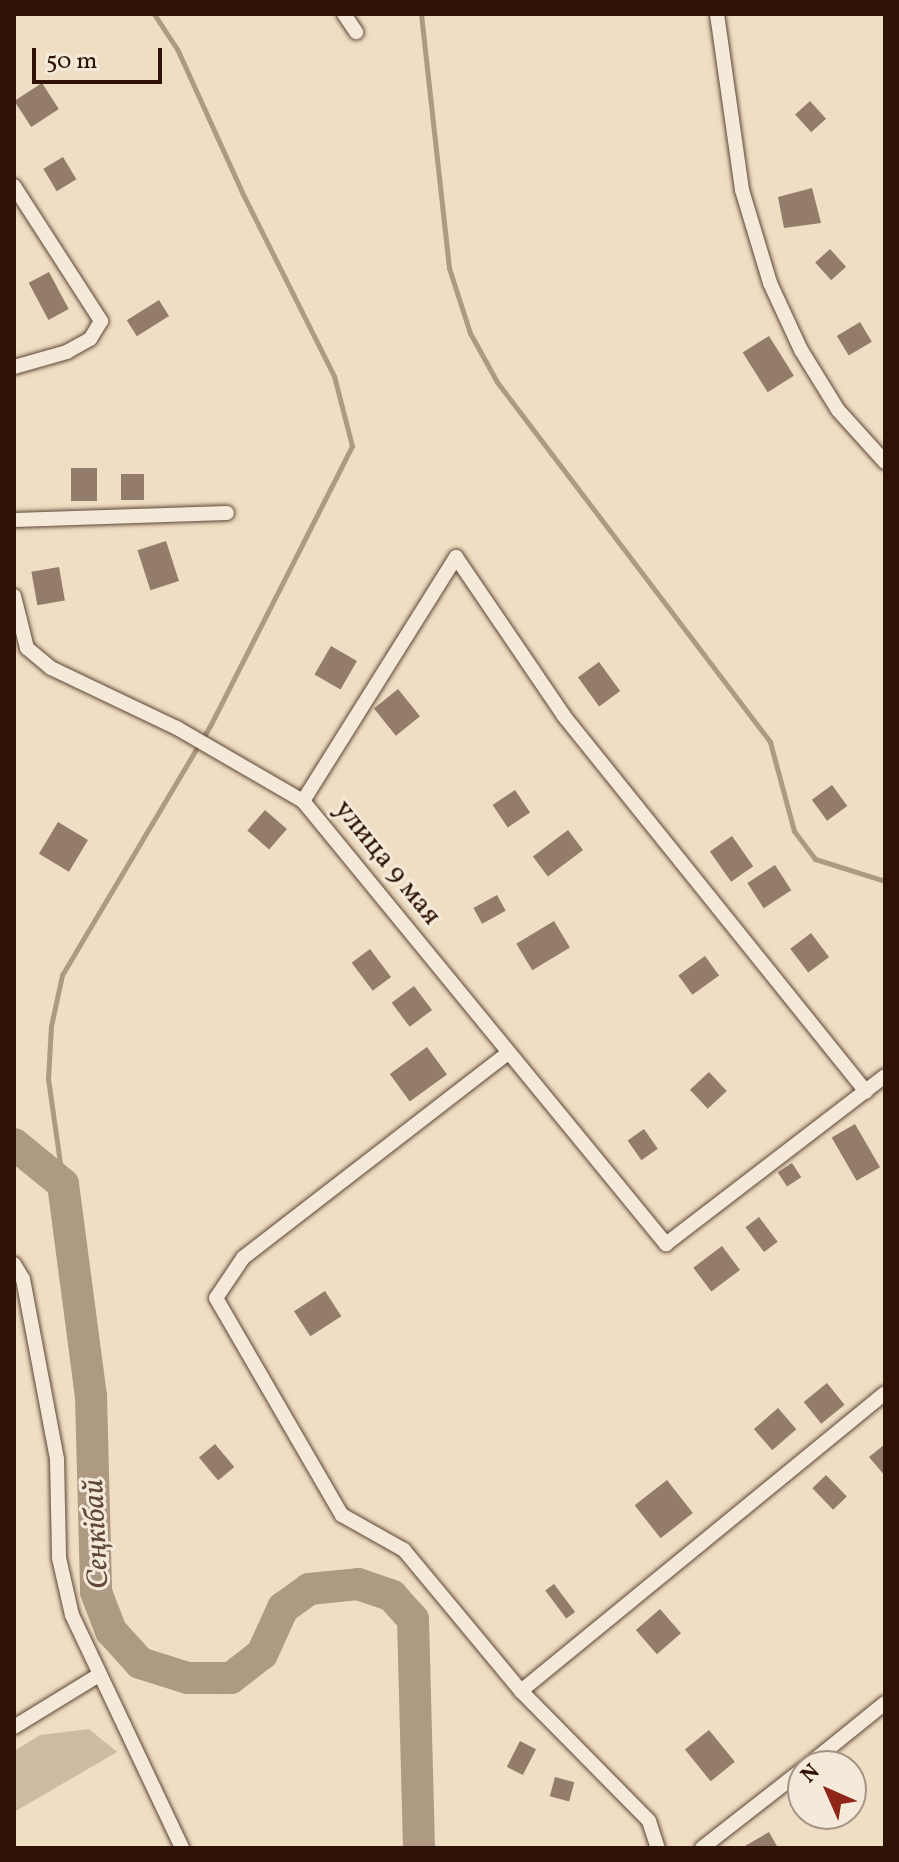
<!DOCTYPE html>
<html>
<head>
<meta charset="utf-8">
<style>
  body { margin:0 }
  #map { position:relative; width:899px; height:1862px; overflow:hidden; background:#f0dec4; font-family:Vollkorn,serif }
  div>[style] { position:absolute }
  .green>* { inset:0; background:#cfbba4 }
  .stream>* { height:5px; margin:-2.5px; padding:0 2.5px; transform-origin:2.5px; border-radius:2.5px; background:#ae9983 }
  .river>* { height:32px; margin:-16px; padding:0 16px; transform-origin:16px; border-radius:16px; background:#ae9983 }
  .building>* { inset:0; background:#937c69; transform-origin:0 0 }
  .roads { filter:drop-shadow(0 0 2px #5e4536) drop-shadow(0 0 2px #5e4536) }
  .street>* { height:14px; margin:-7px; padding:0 7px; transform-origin:7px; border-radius:7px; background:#f5ead9 }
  span { translate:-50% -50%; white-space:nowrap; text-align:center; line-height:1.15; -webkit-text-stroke:6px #f5ead9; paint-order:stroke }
  .street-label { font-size:28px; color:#2e1206 }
  .water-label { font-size:30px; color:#614838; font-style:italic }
  .frame { position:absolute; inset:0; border:16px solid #2e1206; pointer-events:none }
  .north { position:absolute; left:787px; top:1750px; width:80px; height:80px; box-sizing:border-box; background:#f5ead9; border:2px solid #a59485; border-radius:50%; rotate:315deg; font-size:22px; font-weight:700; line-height:32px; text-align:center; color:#2e1206 }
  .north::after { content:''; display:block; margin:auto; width:28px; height:36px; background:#8f2418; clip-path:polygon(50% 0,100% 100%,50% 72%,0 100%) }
  .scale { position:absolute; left:32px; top:48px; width:130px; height:36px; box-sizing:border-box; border:4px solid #2e1206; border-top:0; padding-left:10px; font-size:24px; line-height:28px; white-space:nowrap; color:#2e1206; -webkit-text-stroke:6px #f5ead9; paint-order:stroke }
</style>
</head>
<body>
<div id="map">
  <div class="green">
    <i style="clip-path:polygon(89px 1729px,117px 1752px,14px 1812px,14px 1751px,40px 1735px)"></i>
  </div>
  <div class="stream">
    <i style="left:421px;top:14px;width:256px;rotate:83.7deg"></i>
    <i style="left:449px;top:268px;width:68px;rotate:72.1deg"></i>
    <i style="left:470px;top:333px;width:56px;rotate:61.1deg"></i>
    <i style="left:497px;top:382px;width:452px;rotate:52.8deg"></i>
    <i style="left:770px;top:742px;width:92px;rotate:74.9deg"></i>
    <i style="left:794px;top:831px;width:35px;rotate:53deg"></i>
    <i style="left:815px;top:859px;width:73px;rotate:17.4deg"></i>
    <i style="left:63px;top:1184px;width:106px;rotate:-98.1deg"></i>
    <i style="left:48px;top:1079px;width:53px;rotate:-86.8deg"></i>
    <i style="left:51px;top:1026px;width:52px;rotate:-77.8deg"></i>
    <i style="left:62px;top:975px;width:290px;rotate:-59.3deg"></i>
    <i style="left:210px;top:726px;width:314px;rotate:-63.1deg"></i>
    <i style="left:352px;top:446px;width:72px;rotate:-104.4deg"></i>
    <i style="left:334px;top:376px;width:206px;rotate:-116.6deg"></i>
    <i style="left:242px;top:192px;width:157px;rotate:-114.4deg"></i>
    <i style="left:177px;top:49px;width:42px;rotate:-123.3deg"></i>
  </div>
  <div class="river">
    <i style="left:14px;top:1144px;width:63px;rotate:39.2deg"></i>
    <i style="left:63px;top:1184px;width:214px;rotate:82.5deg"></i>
    <i style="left:91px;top:1396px;width:196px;rotate:88.5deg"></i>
    <i style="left:96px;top:1592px;width:42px;rotate:69deg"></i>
    <i style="left:111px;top:1631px;width:43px;rotate:47.8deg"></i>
    <i style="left:140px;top:1663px;width:50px;rotate:17.4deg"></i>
    <i style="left:188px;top:1678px;width:43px"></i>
    <i style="left:231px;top:1678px;width:39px;rotate:-38deg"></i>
    <i style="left:262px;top:1654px;width:51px;rotate:-65.5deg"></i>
    <i style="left:283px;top:1608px;width:32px;rotate:-36deg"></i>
    <i style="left:309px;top:1589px;width:49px;rotate:-5.8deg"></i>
    <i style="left:358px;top:1584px;width:36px;rotate:19deg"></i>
    <i style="left:392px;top:1596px;width:31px;rotate:48deg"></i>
    <i style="left:413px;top:1619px;width:229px;rotate:88.5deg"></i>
  </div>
  <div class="building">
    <i style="left:42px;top:83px;width:31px;height:33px;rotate:57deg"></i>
    <i style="left:810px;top:101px;width:24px;height:20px;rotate:48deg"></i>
    <i style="left:63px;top:157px;width:26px;height:23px;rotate:59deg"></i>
    <i style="clip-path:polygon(812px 188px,821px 223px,784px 228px,778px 197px)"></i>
    <i style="left:830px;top:249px;width:24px;height:20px;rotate:48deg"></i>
    <i style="left:49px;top:272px;width:42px;height:23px;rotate:62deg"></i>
    <i style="left:159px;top:300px;width:19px;height:38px;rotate:58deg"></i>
    <i style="left:860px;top:322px;width:23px;height:27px;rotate:59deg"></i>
    <i style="left:769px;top:336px;width:47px;height:31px;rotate:58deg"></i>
    <i style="left:71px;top:468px;width:26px;height:33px"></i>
    <i style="left:121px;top:474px;width:23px;height:26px"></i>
    <i style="left:166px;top:541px;width:42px;height:30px;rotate:72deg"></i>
    <i style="left:59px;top:567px;width:34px;height:28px;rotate:80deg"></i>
    <i style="left:331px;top:646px;width:30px;height:33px;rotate:30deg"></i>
    <i style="left:599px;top:662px;width:36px;height:26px;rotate:54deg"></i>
    <i style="left:398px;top:689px;width:35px;height:31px;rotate:51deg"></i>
    <i style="left:832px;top:785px;width:26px;height:25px;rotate:54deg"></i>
    <i style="left:515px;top:790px;width:27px;height:27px;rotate:56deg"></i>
    <i style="left:265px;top:810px;width:29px;height:27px;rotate:41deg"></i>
    <i style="left:58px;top:822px;width:35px;height:37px;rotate:31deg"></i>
    <i style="left:568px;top:830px;width:25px;height:44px;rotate:53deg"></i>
    <i style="left:732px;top:836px;width:37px;height:27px;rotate:55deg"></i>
    <i style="left:775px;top:865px;width:30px;height:33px;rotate:57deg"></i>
    <i style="left:497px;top:895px;width:18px;height:27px;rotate:61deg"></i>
    <i style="left:554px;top:921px;width:31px;height:44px;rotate:59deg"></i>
    <i style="left:811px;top:933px;width:30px;height:26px;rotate:53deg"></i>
    <i style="left:370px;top:949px;width:35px;height:23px;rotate:53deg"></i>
    <i style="left:705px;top:956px;width:24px;height:33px;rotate:54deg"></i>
    <i style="left:414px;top:986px;width:30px;height:28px;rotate:53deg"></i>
    <i style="left:427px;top:1047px;width:34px;height:46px;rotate:54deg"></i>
    <i style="left:709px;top:1072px;width:26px;height:26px;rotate:47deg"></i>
    <i style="left:855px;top:1124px;width:50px;height:27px;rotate:60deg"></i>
    <i style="left:644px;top:1129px;width:24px;height:20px;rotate:55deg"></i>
    <i style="left:792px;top:1163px;width:17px;height:17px;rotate:57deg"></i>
    <i style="left:759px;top:1217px;width:31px;height:17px;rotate:53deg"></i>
    <i style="left:722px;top:1246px;width:30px;height:36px;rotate:53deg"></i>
    <i style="left:325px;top:1291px;width:30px;height:37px;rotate:57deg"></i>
    <i style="left:827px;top:1383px;width:28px;height:30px;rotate:51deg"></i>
    <i style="left:778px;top:1408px;width:28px;height:32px;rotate:49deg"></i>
    <i style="left:215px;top:1444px;width:30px;height:21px;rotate:50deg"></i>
    <i style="clip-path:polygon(885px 1444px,885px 1476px,869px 1457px)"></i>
    <i style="left:826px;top:1475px;width:30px;height:19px;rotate:46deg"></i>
    <i style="left:667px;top:1480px;width:42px;height:41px;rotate:52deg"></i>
    <i style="left:554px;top:1584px;width:35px;height:11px;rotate:53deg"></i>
    <i style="left:660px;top:1609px;width:32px;height:32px;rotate:49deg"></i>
    <i style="left:709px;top:1730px;width:41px;height:31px;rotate:51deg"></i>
    <i style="left:520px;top:1741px;width:18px;height:29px;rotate:27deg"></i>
    <i style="left:555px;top:1777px;width:20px;height:20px;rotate:15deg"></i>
    <i style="clip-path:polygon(769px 1832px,778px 1848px,746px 1848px,745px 1846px)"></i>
  </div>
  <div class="roads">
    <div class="street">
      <i style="left:344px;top:14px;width:22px;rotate:56deg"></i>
      <i style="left:717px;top:14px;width:178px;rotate:81.9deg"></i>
      <i style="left:742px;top:190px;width:97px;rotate:73.2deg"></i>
      <i style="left:770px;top:283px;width:74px;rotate:65.2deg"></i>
      <i style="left:801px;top:350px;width:70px;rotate:58.3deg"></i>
      <i style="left:838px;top:410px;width:70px;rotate:47.9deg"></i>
      <i style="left:14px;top:186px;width:161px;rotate:57.2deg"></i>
      <i style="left:101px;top:321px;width:21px;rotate:121deg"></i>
      <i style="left:90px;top:339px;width:26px;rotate:151deg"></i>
      <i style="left:67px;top:352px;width:55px;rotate:164.2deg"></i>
      <i style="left:14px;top:520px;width:213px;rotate:-1.9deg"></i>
      <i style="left:14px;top:596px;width:54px;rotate:76deg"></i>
      <i style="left:27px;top:648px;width:31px;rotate:40deg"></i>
      <i style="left:51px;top:668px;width:140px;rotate:25.5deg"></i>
      <i style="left:177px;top:728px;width:146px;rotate:30.1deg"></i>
      <i style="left:303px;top:801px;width:573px;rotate:50.67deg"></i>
      <i style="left:666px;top:1244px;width:276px;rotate:-37.5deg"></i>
      <i style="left:303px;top:801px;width:288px;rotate:-57.9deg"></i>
      <i style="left:456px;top:557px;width:192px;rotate:55.8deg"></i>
      <i style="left:564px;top:716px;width:482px;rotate:51.2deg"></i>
      <i style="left:508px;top:1053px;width:335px;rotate:142.3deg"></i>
      <i style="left:243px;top:1258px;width:48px;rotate:124deg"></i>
      <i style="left:216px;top:1298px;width:251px;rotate:59.9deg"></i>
      <i style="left:342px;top:1515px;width:71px;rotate:29.4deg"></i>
      <i style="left:404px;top:1550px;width:183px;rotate:50.3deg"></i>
      <i style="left:521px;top:1691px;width:182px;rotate:45.4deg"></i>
      <i style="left:649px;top:1821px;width:28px;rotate:72deg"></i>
      <i style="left:14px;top:1264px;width:17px;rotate:59deg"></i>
      <i style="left:23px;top:1279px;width:183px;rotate:79.3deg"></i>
      <i style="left:57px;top:1459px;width:99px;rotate:88.8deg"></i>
      <i style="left:59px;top:1558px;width:58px;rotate:77.2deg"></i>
      <i style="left:72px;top:1615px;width:258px;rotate:64.7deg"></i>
      <i style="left:521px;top:1691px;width:470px;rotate:-39.3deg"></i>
      <i style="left:14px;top:1727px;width:100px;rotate:-31.5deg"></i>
      <i style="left:807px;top:1766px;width:100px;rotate:-38.9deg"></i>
      <i style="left:702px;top:1848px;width:128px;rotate:-38deg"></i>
    </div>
  </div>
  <div class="street-label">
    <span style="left:387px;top:863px;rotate:51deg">улица 9 мая</span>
  </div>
  <div class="water-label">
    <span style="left:97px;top:1534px;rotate:-93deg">Сеңкібай</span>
  </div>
  <div class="frame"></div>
  <div class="north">N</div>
  <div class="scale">50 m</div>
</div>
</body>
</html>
